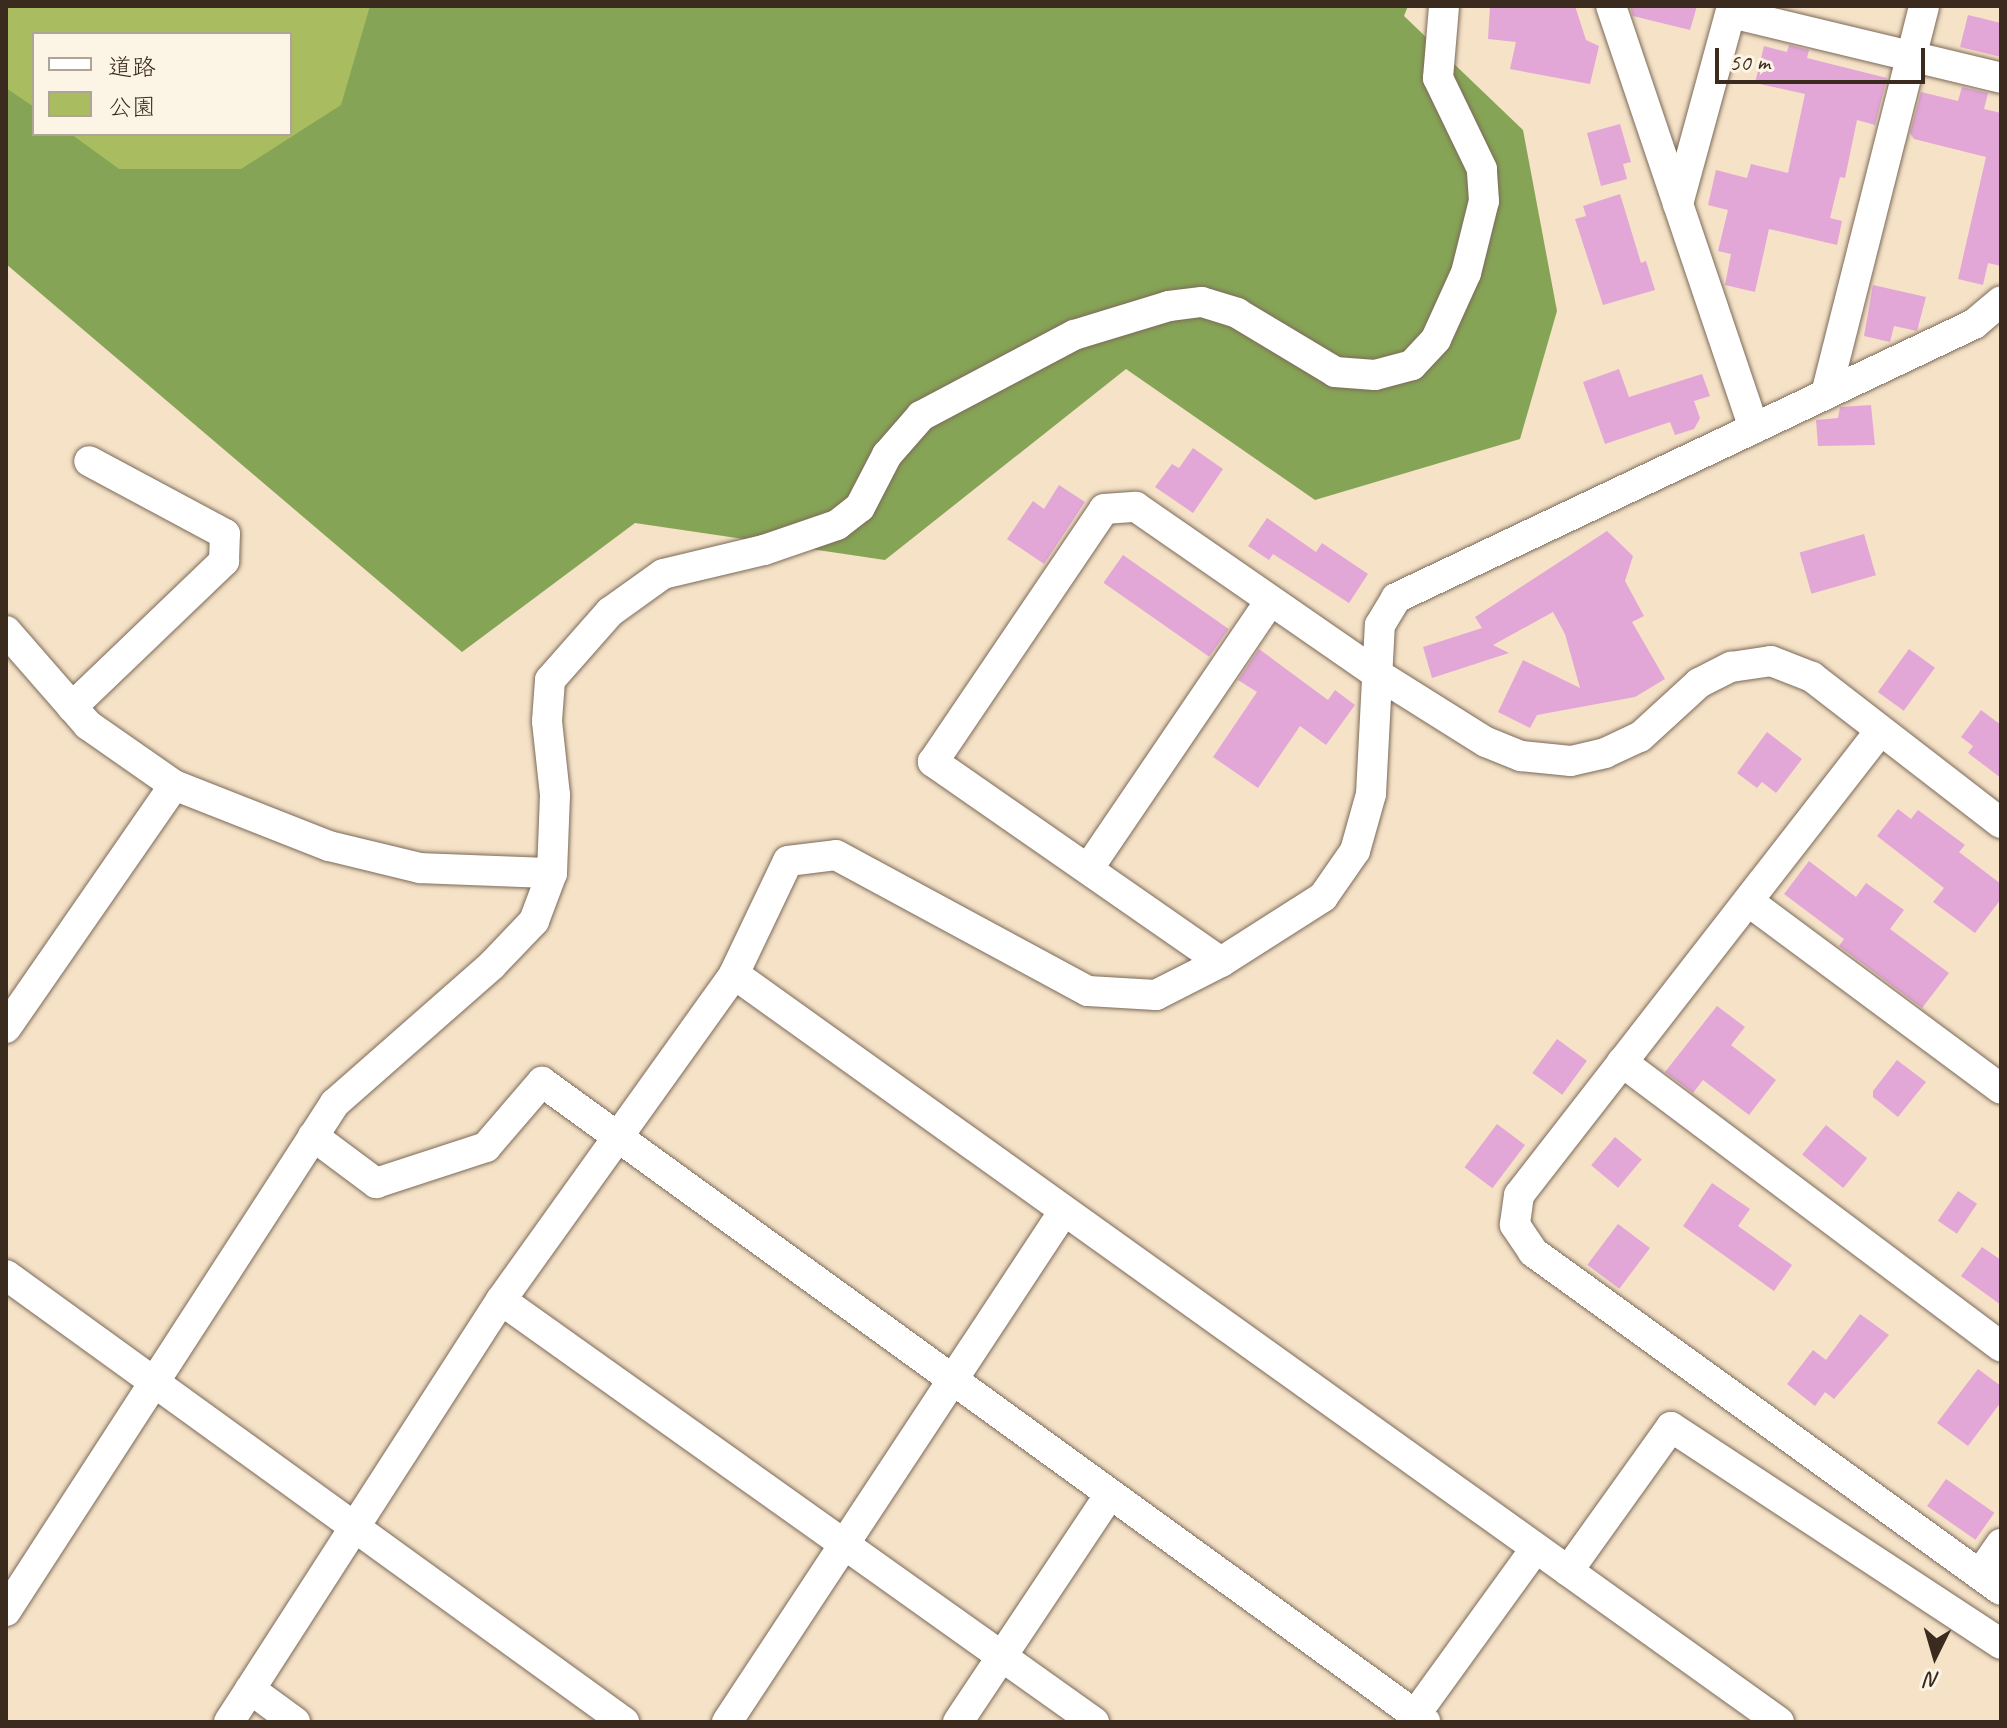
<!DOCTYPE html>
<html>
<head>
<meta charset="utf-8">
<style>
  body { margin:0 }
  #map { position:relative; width:2007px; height:1728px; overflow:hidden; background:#f5e2c7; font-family:Caveat,"Klee One",sans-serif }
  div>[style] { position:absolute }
  .green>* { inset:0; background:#a9bc60 }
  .forest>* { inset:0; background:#86a456 }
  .building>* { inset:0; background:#e3a7d7; transform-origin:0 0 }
  .roads { filter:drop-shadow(0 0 2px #7c6a59) drop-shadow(0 0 2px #7c6a59) }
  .street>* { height:30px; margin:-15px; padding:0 15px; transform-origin:15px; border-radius:15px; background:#fff }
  span { translate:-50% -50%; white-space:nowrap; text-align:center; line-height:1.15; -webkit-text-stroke:7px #fcf5e5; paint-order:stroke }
  .frame { position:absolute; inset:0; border:8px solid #3b2a1e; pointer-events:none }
  .legend { position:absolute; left:32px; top:32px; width:260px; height:104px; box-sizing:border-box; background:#fcf5e5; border:2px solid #afa495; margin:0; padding:10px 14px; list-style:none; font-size:24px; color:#3b2a1e }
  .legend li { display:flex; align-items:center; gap:16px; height:40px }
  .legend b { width:40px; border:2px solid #afa495 }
  .north { position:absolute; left:1895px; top:1616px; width:80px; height:80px; -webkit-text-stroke:6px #fcf5e5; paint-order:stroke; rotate:185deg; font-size:22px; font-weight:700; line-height:32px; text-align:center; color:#3b2a1e }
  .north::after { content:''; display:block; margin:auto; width:28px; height:36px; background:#3b2a1e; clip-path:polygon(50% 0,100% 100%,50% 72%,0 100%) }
  .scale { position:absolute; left:1715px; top:48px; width:210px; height:36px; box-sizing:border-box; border:4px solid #3b2a1e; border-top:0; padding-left:10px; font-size:24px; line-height:28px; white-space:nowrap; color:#3b2a1e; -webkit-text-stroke:6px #fcf5e5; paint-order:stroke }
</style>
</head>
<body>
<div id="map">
  <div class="green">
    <i style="clip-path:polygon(evenodd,6px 6px,966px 6px,405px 250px,6px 172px,6px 6px,34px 34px,290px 34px,290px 134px,34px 134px,34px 34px)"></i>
  </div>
  <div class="forest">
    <i style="clip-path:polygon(370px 6px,1408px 6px,1404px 16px,1523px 130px,1557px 311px,1520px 439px,1315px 500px,1126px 369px,885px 560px,635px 523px,462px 652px,6px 264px,6px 88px,34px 107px,34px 134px,71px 134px,119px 169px,241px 169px,341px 105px)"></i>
  </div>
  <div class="building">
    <i style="clip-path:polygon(1490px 6px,1575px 6px,1586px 40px,1599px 46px,1590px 84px,1510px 69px,1516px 42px,1488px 39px)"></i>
    <i style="clip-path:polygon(1630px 6px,1697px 6px,1690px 30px,1633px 16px)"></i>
    <i style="clip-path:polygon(1968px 15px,2001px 23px,2001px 57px,1960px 47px)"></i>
    <i style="clip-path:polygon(1789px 45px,1809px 50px,1807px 58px,1887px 78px,1875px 125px,1857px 120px,1845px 178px,1840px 177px,1830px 218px,1842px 221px,1837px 245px,1769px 229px,1755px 292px,1725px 285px,1731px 254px,1718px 251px,1728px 210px,1708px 205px,1716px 170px,1747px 178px,1751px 164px,1788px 173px,1805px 94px,1755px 83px,1764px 46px,1787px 52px)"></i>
    <i style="clip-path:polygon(1962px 87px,1988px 93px,1984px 109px,2001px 113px,2001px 266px,1988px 263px,1983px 285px,1958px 279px,1986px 157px,1914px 139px,1910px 133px,1921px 92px,1958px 101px)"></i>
    <i style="clip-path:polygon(1620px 124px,1631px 162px,1623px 164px,1627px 179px,1601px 186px,1587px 133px)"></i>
    <i style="clip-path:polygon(1620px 194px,1641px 263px,1646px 261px,1655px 290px,1603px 305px,1575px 219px,1586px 216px,1583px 206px)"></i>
    <i style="clip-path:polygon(1873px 285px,1926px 297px,1917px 331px,1894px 326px,1890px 342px,1864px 336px)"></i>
    <i style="clip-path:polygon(1619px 369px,1629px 397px,1702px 374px,1710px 396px,1694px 401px,1700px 418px,1694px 429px,1675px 435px,1670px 422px,1605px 444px,1583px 382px)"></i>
    <i style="clip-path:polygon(1871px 405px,1875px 445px,1818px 446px,1816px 420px,1838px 418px,1840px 407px)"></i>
    <i style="clip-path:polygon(1193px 448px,1223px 469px,1193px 513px,1155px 487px,1172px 464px,1179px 468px)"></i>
    <i style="clip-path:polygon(1059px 485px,1085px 502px,1044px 564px,1007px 539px,1033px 501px,1044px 509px)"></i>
    <i style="clip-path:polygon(1267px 518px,1316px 552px,1322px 543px,1368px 574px,1349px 603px,1273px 554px,1269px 560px,1248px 546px)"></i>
    <i style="clip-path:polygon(1607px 531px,1633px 556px,1625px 581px,1644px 616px,1632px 622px,1665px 679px,1635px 697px,1537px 715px,1530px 728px,1498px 712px,1523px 660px,1580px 688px,1565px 634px,1553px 612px,1493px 645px,1509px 653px,1432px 678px,1423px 647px,1482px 628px,1475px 617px)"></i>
    <i style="left:1864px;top:534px;width:43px;height:67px;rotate:74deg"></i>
    <i style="left:1123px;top:555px;width:129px;height:34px;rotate:35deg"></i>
    <i style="clip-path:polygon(1259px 649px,1328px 700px,1335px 690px,1355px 705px,1326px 745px,1300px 726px,1258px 788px,1213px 757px,1257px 692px,1238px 680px)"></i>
    <i style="left:1909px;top:649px;width:32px;height:53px;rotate:36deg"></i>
    <i style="clip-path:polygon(1981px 710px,2001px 725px,2001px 778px,1968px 753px,1973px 746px,1961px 737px)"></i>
    <i style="clip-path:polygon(1767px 732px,1802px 759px,1776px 793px,1762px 782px,1757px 788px,1737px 773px)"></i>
    <i style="clip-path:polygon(1898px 809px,1911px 819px,1918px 810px,1965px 845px,1959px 852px,2001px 884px,2001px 899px,1975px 933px,1933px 902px,1944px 888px,1877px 836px)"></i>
    <i style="clip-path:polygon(1809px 861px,1856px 897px,1866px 883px,1904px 910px,1890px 929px,1949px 973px,1922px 1008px,1839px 946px,1844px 939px,1784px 894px)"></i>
    <i style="clip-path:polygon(1717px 1006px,1745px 1027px,1731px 1045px,1776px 1080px,1749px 1115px,1703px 1080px,1693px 1093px,1665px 1072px)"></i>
    <i style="left:1557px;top:1039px;width:37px;height:42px;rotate:36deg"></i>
    <i style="clip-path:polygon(1897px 1060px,1926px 1082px,1898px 1117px,1873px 1097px,1873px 1091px)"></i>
    <i style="left:1497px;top:1124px;width:35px;height:54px;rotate:37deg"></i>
    <i style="left:1826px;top:1125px;width:53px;height:38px;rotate:39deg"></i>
    <i style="left:1615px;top:1137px;width:35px;height:37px;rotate:40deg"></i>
    <i style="clip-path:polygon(1712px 1183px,1750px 1209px,1738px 1226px,1792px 1265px,1774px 1291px,1683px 1226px)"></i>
    <i style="left:1958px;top:1191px;width:23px;height:36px;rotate:34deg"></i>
    <i style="left:1618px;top:1224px;width:40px;height:51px;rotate:37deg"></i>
    <i style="clip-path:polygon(1982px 1247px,2001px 1260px,2001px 1305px,1961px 1276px)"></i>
    <i style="clip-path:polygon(1860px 1314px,1889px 1335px,1834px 1399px,1825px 1392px,1815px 1406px,1787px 1384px,1813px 1350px,1826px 1360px)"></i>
    <i style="clip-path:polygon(1978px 1369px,2001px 1386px,2001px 1402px,1968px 1446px,1937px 1423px)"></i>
    <i style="left:1946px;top:1479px;width:59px;height:33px;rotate:35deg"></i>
  </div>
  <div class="roads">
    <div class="street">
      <i style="left:1611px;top:6px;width:446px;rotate:71.3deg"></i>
      <i style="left:1731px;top:13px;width:278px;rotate:13.5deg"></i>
      <i style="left:1678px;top:204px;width:205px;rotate:-74.7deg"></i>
      <i style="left:1826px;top:394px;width:400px;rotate:-75.8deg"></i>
      <i style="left:6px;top:631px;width:125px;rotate:48.9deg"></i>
      <i style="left:88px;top:725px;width:105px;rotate:34.9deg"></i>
      <i style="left:174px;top:785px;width:167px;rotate:21.5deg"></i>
      <i style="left:329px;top:846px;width:94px;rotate:13.6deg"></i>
      <i style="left:420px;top:868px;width:132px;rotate:2.2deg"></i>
      <i style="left:72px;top:707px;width:211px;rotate:-43.8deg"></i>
      <i style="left:224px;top:561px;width:27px;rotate:-88deg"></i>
      <i style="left:225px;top:534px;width:154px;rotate:-151.8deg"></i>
      <i style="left:1880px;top:731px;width:588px;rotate:127.88deg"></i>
      <i style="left:1519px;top:1195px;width:30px;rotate:98deg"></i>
      <i style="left:1515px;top:1225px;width:32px;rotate:56deg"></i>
      <i style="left:1533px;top:1252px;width:577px;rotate:35.84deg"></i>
      <i style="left:1088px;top:869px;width:324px;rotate:-55.8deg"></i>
      <i style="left:1748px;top:901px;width:315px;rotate:36.6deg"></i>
      <i style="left:1221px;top:962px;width:351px;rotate:-145.2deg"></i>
      <i style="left:933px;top:762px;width:305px;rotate:-55.9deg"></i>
      <i style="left:1104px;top:509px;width:32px;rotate:-4deg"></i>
      <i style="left:1136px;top:507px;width:295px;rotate:34.7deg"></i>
      <i style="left:1379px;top:675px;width:126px;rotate:32.1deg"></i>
      <i style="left:1486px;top:742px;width:38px;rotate:22deg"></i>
      <i style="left:1521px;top:756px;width:50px;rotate:5.7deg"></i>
      <i style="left:1571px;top:761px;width:35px;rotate:-13deg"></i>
      <i style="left:1605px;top:753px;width:38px;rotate:-25deg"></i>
      <i style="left:1640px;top:737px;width:80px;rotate:-42.5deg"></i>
      <i style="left:1699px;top:683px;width:36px;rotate:-27deg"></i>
      <i style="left:1731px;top:667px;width:40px;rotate:-8.5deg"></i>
      <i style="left:1771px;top:661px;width:44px;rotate:21.3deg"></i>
      <i style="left:1812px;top:677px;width:239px;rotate:37.7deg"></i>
      <i style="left:734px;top:974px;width:1285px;rotate:35.59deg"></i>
      <i style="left:6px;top:1028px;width:295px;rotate:-55.3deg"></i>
      <i style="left:1622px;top:1062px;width:474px;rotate:36.9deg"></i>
      <i style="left:313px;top:1136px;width:79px;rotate:36.7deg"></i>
      <i style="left:376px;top:1183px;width:116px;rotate:-18.1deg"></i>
      <i style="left:486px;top:1147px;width:86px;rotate:-49.3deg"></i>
      <i style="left:542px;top:1082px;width:1091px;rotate:35.93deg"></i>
      <i style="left:6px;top:1275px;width:763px;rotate:35.88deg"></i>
      <i style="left:501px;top:1300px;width:728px;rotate:35.44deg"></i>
      <i style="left:1568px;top:1571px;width:177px;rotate:-54.4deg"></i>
      <i style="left:1671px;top:1427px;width:395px;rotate:33.3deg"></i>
      <i style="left:1980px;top:1574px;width:37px;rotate:-55deg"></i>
      <i style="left:6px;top:1611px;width:605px;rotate:-57.07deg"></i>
      <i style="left:335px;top:1103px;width:209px;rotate:-41.3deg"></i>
      <i style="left:492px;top:965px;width:61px;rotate:-46.3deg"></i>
      <i style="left:534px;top:921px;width:51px;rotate:-69.4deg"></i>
      <i style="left:552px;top:873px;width:78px;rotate:-87.8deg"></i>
      <i style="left:555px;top:795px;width:74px;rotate:-96.2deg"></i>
      <i style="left:547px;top:721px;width:41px;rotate:-85.8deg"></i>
      <i style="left:550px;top:680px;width:91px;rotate:-48.6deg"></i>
      <i style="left:610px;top:612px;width:65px;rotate:-35.6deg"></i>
      <i style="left:663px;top:574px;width:104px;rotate:-13.4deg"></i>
      <i style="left:764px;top:550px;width:77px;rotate:-18.9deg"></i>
      <i style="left:837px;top:525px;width:29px;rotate:-38deg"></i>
      <i style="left:860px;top:507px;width:59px;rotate:-62.6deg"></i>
      <i style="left:887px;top:455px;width:52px;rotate:-48.9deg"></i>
      <i style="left:921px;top:416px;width:173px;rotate:-27.9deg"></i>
      <i style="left:1074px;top:335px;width:99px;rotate:-17deg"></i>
      <i style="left:1169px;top:306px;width:33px;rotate:-7deg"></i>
      <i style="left:1202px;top:302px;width:37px;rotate:17deg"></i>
      <i style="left:1237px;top:313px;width:114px;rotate:31deg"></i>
      <i style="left:1335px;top:372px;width:40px;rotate:4.3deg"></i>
      <i style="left:1375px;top:375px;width:38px;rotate:-15deg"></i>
      <i style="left:1412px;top:365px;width:35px;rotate:-47deg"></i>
      <i style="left:1436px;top:339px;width:72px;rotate:-65.6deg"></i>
      <i style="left:1466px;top:273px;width:74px;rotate:-76deg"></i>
      <i style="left:1484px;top:201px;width:32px;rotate:-94deg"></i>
      <i style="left:1482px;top:169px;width:101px;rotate:-115.8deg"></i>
      <i style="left:1438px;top:78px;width:72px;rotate:-85.2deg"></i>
      <i style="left:250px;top:1689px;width:56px;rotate:36.3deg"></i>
      <i style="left:1415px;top:1715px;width:206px;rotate:-54.1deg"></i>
      <i style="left:229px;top:1722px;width:502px;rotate:-57.2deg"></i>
      <i style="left:501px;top:1300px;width:401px;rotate:-54.4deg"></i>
      <i style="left:734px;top:974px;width:125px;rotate:-64.5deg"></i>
      <i style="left:788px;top:861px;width:48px;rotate:-7.1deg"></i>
      <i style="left:836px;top:855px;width:286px;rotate:28.4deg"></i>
      <i style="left:1088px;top:991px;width:68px;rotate:3.4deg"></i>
      <i style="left:1156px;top:995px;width:73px;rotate:-26.9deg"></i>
      <i style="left:1221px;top:962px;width:121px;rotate:-32.5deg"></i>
      <i style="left:1323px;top:897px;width:56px;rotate:-55.2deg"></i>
      <i style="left:1355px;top:851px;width:59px;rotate:-74.3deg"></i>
      <i style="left:1371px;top:794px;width:169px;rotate:-87deg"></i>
      <i style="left:1380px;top:625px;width:31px;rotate:-59deg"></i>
      <i style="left:1396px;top:598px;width:640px;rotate:-25.36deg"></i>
      <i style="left:1974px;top:324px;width:35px;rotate:-40deg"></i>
      <i style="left:727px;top:1722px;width:612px;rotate:-56.6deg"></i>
      <i style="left:958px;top:1722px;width:274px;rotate:-56.3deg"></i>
    </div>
  </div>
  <div class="frame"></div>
  <ul class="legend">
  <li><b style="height:10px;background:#fff"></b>道路</li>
  <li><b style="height:22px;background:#a9bc60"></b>公園</li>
  </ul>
  <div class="north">N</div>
  <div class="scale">50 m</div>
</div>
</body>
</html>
